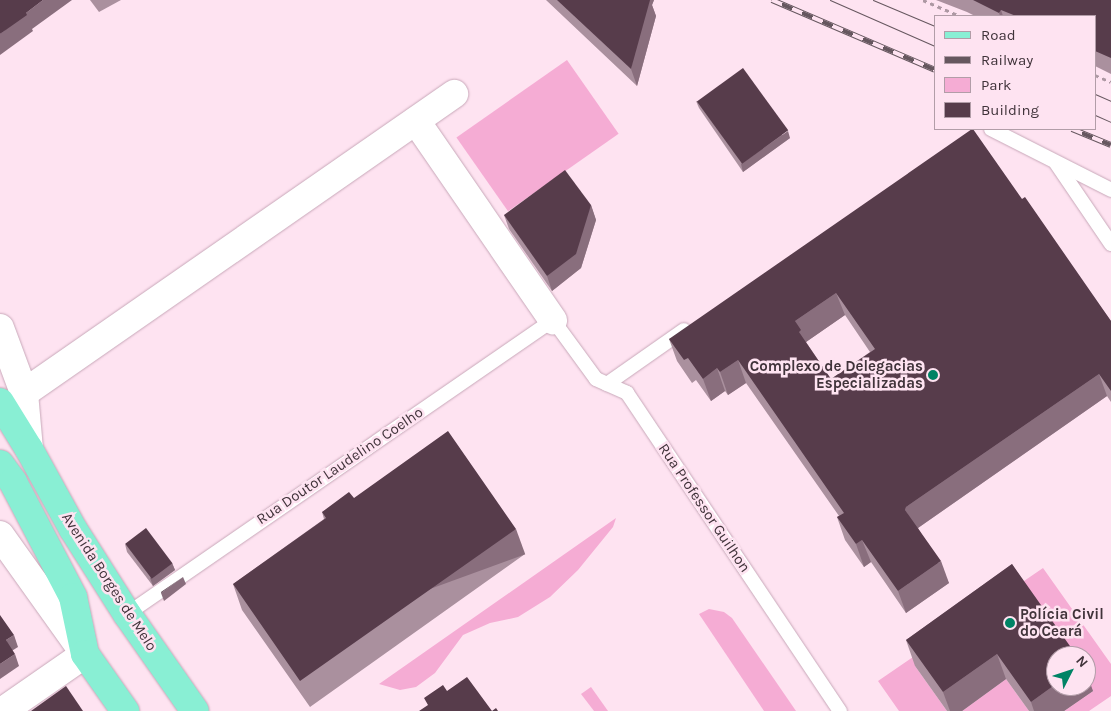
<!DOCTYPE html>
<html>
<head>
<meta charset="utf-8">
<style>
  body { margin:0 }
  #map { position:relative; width:1111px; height:711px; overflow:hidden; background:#fee3f1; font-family:Karla,sans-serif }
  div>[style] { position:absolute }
  .green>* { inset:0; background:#f5acd4; transform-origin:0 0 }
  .path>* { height:3px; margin-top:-1.5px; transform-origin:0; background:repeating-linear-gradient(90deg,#ad98a3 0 4px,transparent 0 8px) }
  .roads { filter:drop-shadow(0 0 1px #c8a8b9) drop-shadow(0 0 1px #c8a8b9) }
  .lane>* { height:14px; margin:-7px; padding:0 7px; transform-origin:7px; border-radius:7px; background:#fff }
  .street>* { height:28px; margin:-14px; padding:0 14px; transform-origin:14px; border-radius:14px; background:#fff }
  .secondary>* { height:28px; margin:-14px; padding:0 14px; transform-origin:14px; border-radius:14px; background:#fff }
  .primary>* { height:28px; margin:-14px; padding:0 14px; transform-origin:14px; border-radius:14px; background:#89efd4 }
  .tram>* { height:1px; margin:-0.5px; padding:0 0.5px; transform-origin:0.5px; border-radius:0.5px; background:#66575f }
  .rail>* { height:5.5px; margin-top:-2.75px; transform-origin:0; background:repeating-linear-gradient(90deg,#fee3f1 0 11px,#66575f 0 22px); box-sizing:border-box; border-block:1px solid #66575f }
  .wall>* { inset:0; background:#aa909e }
  .shaded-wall>* { inset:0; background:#896e7d; transform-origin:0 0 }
  .building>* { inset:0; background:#573c4b; transform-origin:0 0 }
  .dots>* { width:14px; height:14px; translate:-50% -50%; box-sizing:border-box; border:2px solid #fee3f1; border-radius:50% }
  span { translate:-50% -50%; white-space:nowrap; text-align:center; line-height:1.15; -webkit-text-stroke:5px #fee3f1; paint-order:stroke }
  .poi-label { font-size:15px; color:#40333a; font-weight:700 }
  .right { translate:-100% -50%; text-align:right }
  .left { translate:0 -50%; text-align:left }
  .street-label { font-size:15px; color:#40333a }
  .legend { position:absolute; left:934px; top:15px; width:162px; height:115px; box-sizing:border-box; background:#fee3f1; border:1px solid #b29da8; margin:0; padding:6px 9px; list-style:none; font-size:15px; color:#40333a }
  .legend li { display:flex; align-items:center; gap:10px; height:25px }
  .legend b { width:25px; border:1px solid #b29da8 }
  .north { position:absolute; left:1046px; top:646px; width:50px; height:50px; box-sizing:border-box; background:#fee3f1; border:1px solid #b29da8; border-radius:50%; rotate:49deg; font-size:14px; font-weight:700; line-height:20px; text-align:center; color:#40333a }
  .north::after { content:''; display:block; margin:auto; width:18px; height:22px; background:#008365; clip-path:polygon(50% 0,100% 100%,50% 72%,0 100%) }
</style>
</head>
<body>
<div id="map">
  <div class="green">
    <i style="left:567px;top:60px;width:90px;height:135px;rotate:55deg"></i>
    <i style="clip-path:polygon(616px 518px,613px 527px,578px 570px,550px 597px,518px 617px,490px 623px,463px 635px,435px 673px,416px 687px,400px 690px,379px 684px)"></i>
    <i style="clip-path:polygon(1043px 568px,1111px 664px,1111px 696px,1089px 711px,1064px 711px,1093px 691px,1086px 681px,1086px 656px,1069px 656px,1022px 590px,915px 666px,947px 711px,899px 711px,878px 681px)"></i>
    <i style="clip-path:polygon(709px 609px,724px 612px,732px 618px,796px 711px,764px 711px,699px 614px)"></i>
    <i style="clip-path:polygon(1006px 679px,1029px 711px,962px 711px)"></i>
    <i style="clip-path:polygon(591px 687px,608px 711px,594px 711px,581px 694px)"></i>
  </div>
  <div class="path">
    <i style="left:923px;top:0;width:40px;rotate:23.4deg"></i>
    <i style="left:1095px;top:75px;width:17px;rotate:24deg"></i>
  </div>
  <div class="roads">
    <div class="lane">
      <i style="left:991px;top:129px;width:135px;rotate:26.9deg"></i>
      <i style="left:1056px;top:163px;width:98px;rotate:55.8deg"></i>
      <i style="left:607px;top:384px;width:94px;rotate:-35deg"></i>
      <i style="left:127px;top:614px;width:518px;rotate:-34.61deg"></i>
      <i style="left:553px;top:320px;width:73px;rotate:53.9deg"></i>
      <i style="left:596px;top:379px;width:34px;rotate:24deg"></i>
      <i style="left:627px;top:393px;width:383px;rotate:56.2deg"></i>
    </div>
    <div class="street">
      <i style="left:416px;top:121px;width:242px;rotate:55.5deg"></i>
      <i style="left:24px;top:393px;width:524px;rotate:-34.81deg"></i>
      <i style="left:3px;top:711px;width:100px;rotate:-34.8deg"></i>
    </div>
    <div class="secondary">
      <i style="left:0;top:328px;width:69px;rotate:69.7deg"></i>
      <i style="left:24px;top:393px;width:56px;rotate:84.9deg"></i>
      <i style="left:0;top:535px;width:146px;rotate:54.5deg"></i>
    </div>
    <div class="primary">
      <i style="left:0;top:402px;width:55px;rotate:58.3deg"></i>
      <i style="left:29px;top:449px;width:91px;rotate:61.2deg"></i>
      <i style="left:73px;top:529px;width:101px;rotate:57.6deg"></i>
      <i style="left:127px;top:614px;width:118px;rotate:55deg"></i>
      <i style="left:0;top:464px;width:22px;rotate:54deg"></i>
      <i style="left:13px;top:482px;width:130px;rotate:62.4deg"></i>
      <i style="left:73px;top:597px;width:58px;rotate:78.1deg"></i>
      <i style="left:85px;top:654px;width:70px;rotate:54.9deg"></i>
    </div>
  </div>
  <div class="tram">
    <i style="left:830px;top:0;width:115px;rotate:23.7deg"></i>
    <i style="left:873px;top:0;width:67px;rotate:22.8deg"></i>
    <i style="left:1095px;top:94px;width:17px;rotate:24deg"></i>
    <i style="left:1095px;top:115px;width:17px;rotate:24deg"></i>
  </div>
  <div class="rail">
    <i style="left:772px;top:0;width:177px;rotate:23.2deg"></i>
    <i style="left:1072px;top:129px;width:42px;rotate:22.3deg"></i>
  </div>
  <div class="wall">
    <i style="clip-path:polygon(90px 0,121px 0,99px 12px)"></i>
    <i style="clip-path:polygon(546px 0,654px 0,652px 5px,656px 16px,637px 86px)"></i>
    <i style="clip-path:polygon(936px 0,1111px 0,1111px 74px,1095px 66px,1095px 16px,975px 16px,967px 12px)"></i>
    <i style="clip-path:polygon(696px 101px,790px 138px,743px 172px,699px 108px)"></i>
    <i style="clip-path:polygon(evenodd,1022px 199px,1111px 321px,1111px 402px,1107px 396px,918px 528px,949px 583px,906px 613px,871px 562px,864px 567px,845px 540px,837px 517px,839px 516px,746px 383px,728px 395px,725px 391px,711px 401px,696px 380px,692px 383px,677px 361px,669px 339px,1022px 199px,845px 315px,870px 352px,831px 379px,806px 342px,845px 315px)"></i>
    <i style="clip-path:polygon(591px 205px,596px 220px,581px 268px,552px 291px,509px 229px,504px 215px)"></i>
    <i style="clip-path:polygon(354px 498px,525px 554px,310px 707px,242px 610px,233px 584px,324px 519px,322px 512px)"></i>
    <i style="clip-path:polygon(125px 544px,172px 563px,175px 570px,153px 586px,127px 552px)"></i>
    <i style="clip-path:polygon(1012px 564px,1093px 691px,1064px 711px,1029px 711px,1006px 679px,962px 711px,947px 711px,915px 666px,906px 640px)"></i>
  </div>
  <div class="shaded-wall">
    <i style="clip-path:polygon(43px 0,72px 0,32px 29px,33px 31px,0 55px,0 34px,26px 13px)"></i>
    <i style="clip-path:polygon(644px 0,654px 0,652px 5px,656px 16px,637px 86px,631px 69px)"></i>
    <i style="clip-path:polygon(1001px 10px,1003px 16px,1000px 16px,999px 13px)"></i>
    <i style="clip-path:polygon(788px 131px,790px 138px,743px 172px,741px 164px)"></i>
    <i style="clip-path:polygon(591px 205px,596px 220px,581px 268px,552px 291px,547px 276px)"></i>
    <i style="clip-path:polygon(836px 293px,845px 315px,806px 342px,807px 354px,795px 321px)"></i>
    <i style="clip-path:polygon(738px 360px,746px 383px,728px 395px,720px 372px)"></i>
    <i style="clip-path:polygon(717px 368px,725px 391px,711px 401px,703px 379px)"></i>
    <i style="clip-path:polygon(1099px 374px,1107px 396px,915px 530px,905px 510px,906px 507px)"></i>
    <i style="left:516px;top:529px;width:27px;height:264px;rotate:70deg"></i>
    <i style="clip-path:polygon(862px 540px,871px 562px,864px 567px,856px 544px)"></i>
    <i style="clip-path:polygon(941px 561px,949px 583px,906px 613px,898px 591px)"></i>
    <i style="clip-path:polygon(172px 563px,175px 570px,153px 586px,150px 578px)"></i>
    <i style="clip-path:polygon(183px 577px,186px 584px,164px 601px,161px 593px)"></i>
    <i style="clip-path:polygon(14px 635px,18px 647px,10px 652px,6px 640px)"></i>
    <i style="clip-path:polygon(15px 654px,19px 666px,0 679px,0 664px)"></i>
    <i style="clip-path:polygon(997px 654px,1006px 679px,962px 711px,950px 711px,943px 692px)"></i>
    <i style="clip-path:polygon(1086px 671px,1093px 691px,1064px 711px,1034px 711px,1031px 702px,1056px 684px,1056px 686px,1086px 686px)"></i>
  </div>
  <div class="building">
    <i style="clip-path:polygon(0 0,43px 0,26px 13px,27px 15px,0 34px)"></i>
    <i style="clip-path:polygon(557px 0,650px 0,631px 69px)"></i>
    <i style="clip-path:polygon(973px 0,1111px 0,1111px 58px,1095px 51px,1095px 16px,1016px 16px,1001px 10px,999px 13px)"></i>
    <i style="left:743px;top:68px;width:77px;height:57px;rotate:54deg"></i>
    <i style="clip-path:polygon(evenodd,972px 129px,973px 129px,1022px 199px,1025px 197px,1111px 321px,1111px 391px,1099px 374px,906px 507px,905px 510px,941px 561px,898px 591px,862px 540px,856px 544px,837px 517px,844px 513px,738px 360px,720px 372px,717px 368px,703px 379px,688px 358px,684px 360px,669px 339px,972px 129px,836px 293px,875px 349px,831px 379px,799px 332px,801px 330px,795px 321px,836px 293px)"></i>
    <i style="clip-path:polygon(565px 170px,591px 205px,576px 254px,547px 276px,504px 215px)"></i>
    <i style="clip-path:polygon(448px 431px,516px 529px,300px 681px,233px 584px,326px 518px,322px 512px,349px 492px,354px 498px)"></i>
    <i style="left:146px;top:528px;width:44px;height:26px;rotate:53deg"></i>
    <i style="clip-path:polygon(1012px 564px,1077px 656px,1056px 656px,1056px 684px,1031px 702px,997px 654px,943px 692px,906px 640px)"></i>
    <i style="clip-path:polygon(183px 577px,161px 593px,161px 592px)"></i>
    <i style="clip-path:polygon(0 615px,14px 635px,6px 640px,15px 654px,0 664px)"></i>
    <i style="clip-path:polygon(467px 677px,492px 711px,496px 708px,498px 711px,419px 711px,428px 705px,424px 698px,443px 685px,447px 691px)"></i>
    <i style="clip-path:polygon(66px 686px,83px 711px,31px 711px)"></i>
  </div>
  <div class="dots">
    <i style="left:933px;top:375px;background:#008365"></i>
    <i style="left:1010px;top:623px;background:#008365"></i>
  </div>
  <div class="poi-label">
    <span class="right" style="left:923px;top:375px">Complexo de Delegacias<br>Especializadas</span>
    <span class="left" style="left:1020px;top:623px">Polícia Civil<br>do Ceará</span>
  </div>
  <div class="street-label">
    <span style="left:340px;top:466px;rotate:-34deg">Rua Doutor Laudelino Coelho</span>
    <span style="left:704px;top:508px;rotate:56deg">Rua Professor Guilhon</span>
    <span style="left:109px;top:582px;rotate:57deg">Avenida Borges de Melo</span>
  </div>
  <ul class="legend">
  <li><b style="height:6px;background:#89efd4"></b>Road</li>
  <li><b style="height:6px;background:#66575f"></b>Railway</li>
  <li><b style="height:14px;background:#f5acd4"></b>Park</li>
  <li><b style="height:14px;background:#573c4b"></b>Building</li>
  </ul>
  <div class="north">N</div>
</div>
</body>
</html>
